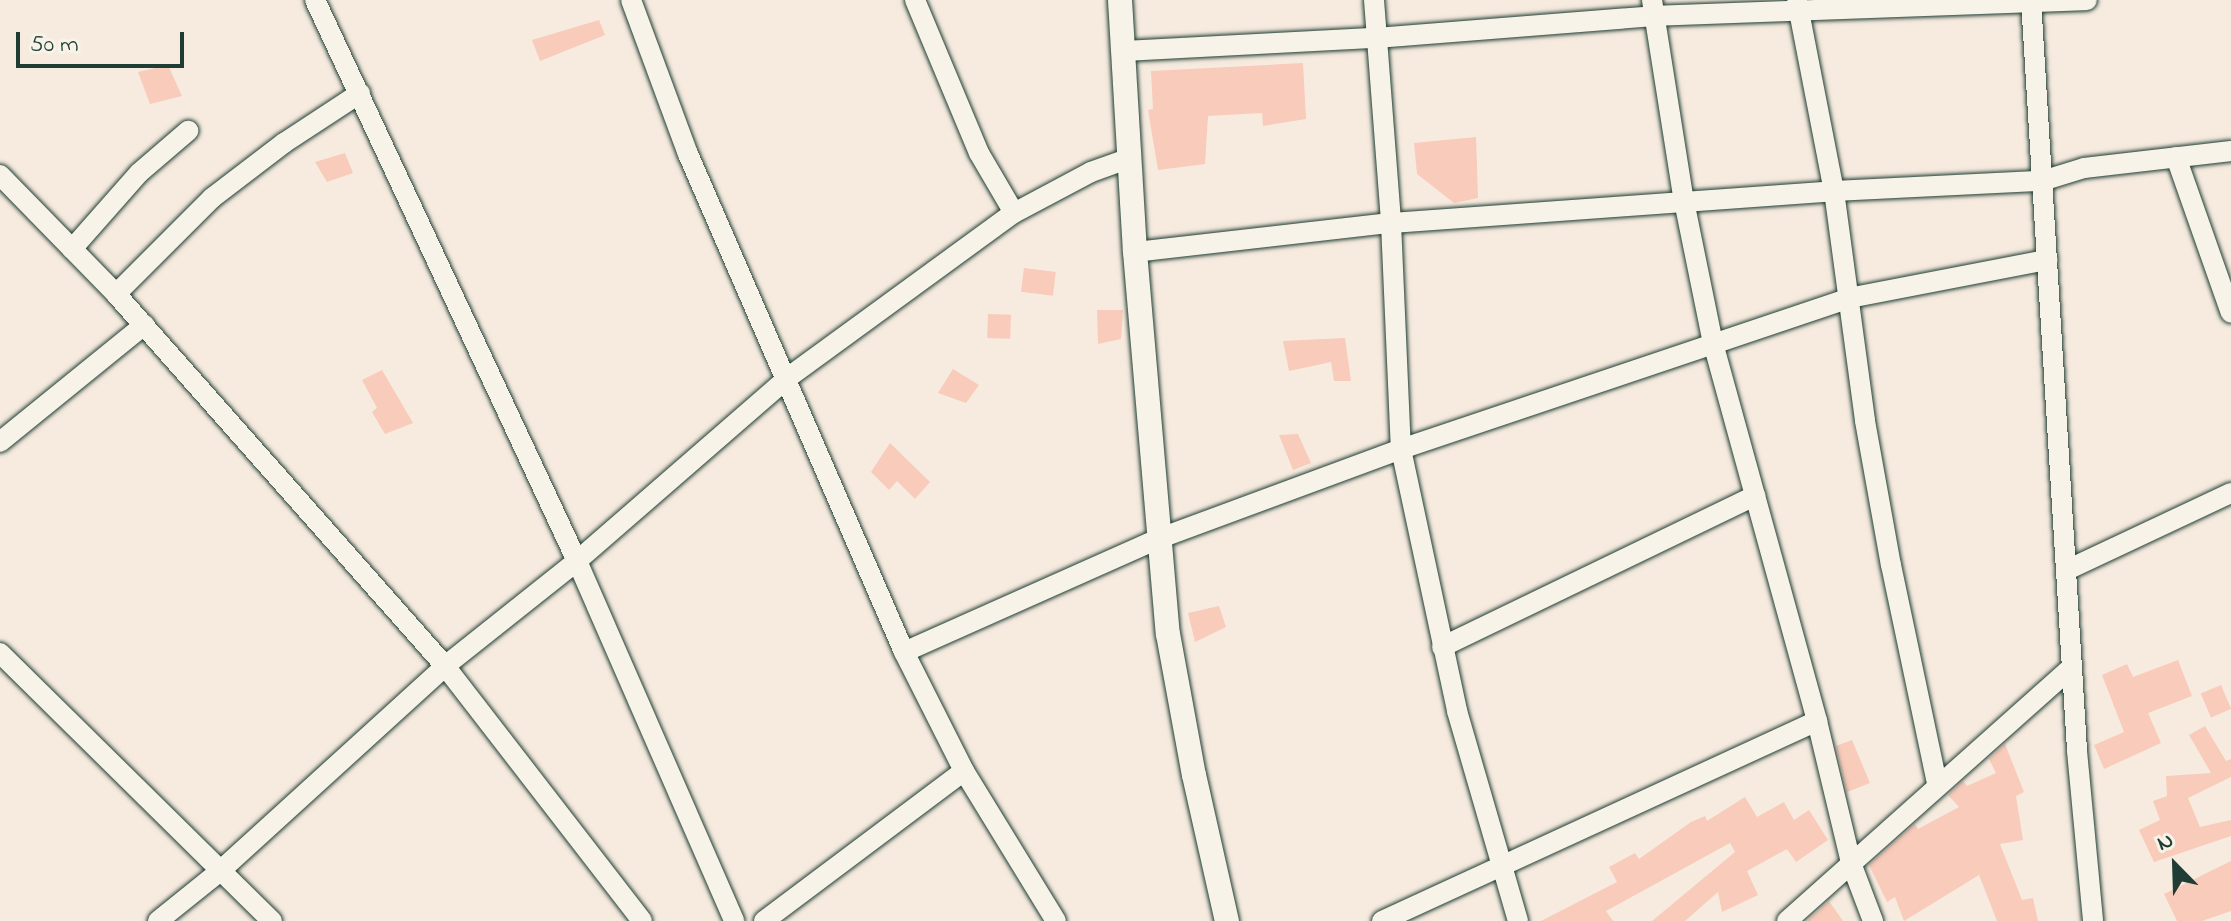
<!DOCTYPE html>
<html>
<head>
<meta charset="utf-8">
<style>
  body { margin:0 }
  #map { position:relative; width:2231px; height:921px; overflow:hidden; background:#f7ebdf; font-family:"Indie Flower",sans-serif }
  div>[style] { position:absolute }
  .building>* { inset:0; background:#f8cbba; transform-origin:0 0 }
  .roads { filter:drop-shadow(0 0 2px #1f3d34) drop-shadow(0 0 2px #1f3d34) }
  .minor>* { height:20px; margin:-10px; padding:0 10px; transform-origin:10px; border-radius:10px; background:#f7f3e8 }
  .tertiary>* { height:24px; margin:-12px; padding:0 12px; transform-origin:12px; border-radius:12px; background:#f7f3e8 }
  span { translate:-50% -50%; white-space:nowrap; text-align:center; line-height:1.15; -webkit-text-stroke:8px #f7f3e8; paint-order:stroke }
  .north { position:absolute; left:2135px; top:825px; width:80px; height:80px; -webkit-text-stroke:6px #f7f3e8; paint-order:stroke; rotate:337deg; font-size:22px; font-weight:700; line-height:32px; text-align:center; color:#1f3d34 }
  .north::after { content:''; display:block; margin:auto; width:28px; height:36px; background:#1f3d34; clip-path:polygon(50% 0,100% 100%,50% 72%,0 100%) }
  .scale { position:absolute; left:16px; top:32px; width:168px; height:36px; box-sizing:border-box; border:4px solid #1f3d34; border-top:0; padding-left:10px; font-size:24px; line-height:28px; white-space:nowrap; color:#1f3d34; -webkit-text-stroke:6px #f7f3e8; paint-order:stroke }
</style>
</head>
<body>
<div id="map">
  <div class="building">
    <i style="clip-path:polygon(599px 20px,605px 35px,540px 61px,532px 40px)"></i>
    <i style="clip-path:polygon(1303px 63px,1306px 119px,1263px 126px,1262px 113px,1208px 116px,1205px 164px,1158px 170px,1148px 110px,1153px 109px,1151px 71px)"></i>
    <i style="clip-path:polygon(168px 65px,182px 96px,150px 104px,138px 72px)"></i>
    <i style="clip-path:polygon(1476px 137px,1478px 198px,1454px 203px,1417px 174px,1414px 143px)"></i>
    <i style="clip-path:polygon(345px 153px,353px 173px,327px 182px,315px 162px)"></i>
    <i style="left:1024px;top:268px;width:32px;height:24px;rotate:7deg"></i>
    <i style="clip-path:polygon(1097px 310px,1123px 310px,1121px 339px,1098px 344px)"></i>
    <i style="left:988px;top:314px;width:23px;height:24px;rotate:2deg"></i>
    <i style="clip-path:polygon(1345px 338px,1351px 381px,1334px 381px,1331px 362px,1289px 371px,1283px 341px)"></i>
    <i style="clip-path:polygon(953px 369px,979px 385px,966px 403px,938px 393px)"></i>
    <i style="clip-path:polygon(382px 370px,413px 423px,385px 434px,372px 412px,377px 408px,362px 380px)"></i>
    <i style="clip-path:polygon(1298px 434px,1311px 463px,1293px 470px,1279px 435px)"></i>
    <i style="clip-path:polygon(890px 443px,930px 482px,915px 499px,897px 481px,889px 490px,871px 472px)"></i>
    <i style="clip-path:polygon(1219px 606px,1226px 627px,1195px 642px,1188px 613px)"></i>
    <i style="clip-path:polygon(2178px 660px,2192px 696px,2148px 713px,2161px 743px,2104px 769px,2094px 745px,2124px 732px,2102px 675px,2127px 664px,2133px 677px)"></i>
    <i style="left:2221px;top:685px;width:26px;height:22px;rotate:67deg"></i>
    <i style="clip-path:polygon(2205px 726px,2226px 761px,2231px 759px,2231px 777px,2188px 798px,2200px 827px,2231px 820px,2231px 836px,2154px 862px,2139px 830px,2160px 820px,2153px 801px,2167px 796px,2166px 776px,2211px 773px,2189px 735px)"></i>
    <i style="clip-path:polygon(1852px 740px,1870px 783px,1847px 792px,1836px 746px)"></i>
    <i style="clip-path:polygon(2005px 744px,2024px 792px,2016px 796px,2023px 840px,2000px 844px,2022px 900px,2033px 898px,2038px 921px,1997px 921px,1979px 875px,1904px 921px,1895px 897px,1887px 902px,1869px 865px,1915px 824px,1918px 829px,1959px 807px,1948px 795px,1963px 781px,1967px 786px,1996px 773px,1989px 759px)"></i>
    <i style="clip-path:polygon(1745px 797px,1757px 817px,1784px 802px,1794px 820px,1809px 810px,1828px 840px,1796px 862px,1787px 849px,1747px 871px,1758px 895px,1722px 912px,1718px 892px,1685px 921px,1652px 921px,1735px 852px,1730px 843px,1606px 911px,1613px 921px,1541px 921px,1617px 882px,1609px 867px,1635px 853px,1639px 859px,1691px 822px,1705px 816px,1707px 821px)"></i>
    <i style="clip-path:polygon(2231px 861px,2231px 911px,2202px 921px,2177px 921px,2164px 894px)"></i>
    <i style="clip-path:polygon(1829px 901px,1843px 921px,1807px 921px)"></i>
  </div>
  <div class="roads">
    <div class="minor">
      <i style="left:315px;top:0;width:619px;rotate:64.97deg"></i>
      <i style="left:577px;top:561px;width:393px;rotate:66.4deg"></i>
      <i style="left:631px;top:0;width:164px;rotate:69.7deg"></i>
      <i style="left:688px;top:154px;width:543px;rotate:66.55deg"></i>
      <i style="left:904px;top:652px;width:133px;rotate:63.2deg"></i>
      <i style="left:964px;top:771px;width:176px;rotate:58.5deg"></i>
      <i style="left:915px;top:0;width:166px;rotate:67.3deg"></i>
      <i style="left:979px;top:153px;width:69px;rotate:59.7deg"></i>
      <i style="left:1374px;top:0;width:224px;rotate:85.6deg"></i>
      <i style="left:1391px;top:223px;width:226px;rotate:87.5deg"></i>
      <i style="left:1401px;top:449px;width:268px;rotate:77.9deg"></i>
      <i style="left:1457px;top:711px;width:219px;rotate:73.8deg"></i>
      <i style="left:1652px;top:0;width:204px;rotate:81deg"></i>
      <i style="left:1684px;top:201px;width:145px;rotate:78.5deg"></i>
      <i style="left:1713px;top:343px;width:392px;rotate:74.6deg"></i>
      <i style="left:1817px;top:721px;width:146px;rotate:76.5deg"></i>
      <i style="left:1851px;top:863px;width:62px;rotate:69.2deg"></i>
      <i style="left:2031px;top:0;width:752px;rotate:86.49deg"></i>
      <i style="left:2077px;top:751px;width:171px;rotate:84.6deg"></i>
      <i style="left:1797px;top:1px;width:194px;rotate:79deg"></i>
      <i style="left:1834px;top:191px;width:232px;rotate:82.3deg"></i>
      <i style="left:1865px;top:421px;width:146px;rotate:79.8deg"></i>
      <i style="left:1891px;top:565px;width:224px;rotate:78.1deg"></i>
      <i style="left:1124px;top:51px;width:252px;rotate:-3deg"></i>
      <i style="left:1376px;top:38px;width:279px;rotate:-4.5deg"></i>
      <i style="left:1654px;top:16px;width:433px;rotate:-2.1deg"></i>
      <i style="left:2176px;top:157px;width:165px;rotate:70.6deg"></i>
      <i style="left:0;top:175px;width:166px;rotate:45.7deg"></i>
      <i style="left:116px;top:294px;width:497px;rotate:48.5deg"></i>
      <i style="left:445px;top:666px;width:322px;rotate:52.3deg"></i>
      <i style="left:72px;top:249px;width:101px;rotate:-48.6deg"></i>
      <i style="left:139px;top:173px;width:65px;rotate:-40.6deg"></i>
      <i style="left:1135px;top:252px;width:258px;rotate:-6.5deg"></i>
      <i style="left:1391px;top:223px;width:444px;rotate:-4.1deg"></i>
      <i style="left:1834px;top:191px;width:208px;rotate:-2.8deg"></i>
      <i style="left:2042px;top:181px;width:44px;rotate:-17.2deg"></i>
      <i style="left:2084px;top:168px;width:148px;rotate:-6.6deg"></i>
      <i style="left:116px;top:294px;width:136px;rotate:-45deg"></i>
      <i style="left:212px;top:198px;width:91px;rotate:-37.4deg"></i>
      <i style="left:284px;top:143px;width:91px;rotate:-33.3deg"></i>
      <i style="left:0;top:442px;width:186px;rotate:-39.1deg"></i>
      <i style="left:2067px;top:570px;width:181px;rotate:-25.2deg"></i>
      <i style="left:1442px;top:647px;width:348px;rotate:-25.8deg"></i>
      <i style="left:904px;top:652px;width:278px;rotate:-24deg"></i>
      <i style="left:1158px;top:539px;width:259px;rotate:-20.3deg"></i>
      <i style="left:1401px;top:449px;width:473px;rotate:-18.6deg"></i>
      <i style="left:1849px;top:298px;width:202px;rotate:-10.9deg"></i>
      <i style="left:0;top:653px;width:382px;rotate:44.6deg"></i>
      <i style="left:158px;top:921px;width:78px;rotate:-38.8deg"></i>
      <i style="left:219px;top:872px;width:306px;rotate:-42.3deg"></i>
      <i style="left:445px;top:666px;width:169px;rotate:-38.5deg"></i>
      <i style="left:577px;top:561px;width:277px;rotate:-41deg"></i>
      <i style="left:786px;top:379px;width:282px;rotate:-36.1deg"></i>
      <i style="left:1014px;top:213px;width:87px;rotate:-28deg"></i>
      <i style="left:1091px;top:172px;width:41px;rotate:-19.7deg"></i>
      <i style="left:764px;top:921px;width:250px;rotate:-36.9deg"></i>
      <i style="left:1382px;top:921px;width:479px;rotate:-24.7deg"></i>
      <i style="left:1787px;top:921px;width:380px;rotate:-41.7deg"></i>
    </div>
    <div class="tertiary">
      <i style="left:1120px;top:0;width:252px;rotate:86.6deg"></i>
      <i style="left:1135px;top:252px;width:383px;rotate:85.1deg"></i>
      <i style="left:1168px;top:634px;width:143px;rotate:79.6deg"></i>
      <i style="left:1194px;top:775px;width:150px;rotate:77.3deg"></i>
    </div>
  </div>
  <div class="north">N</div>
  <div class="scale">50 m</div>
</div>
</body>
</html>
